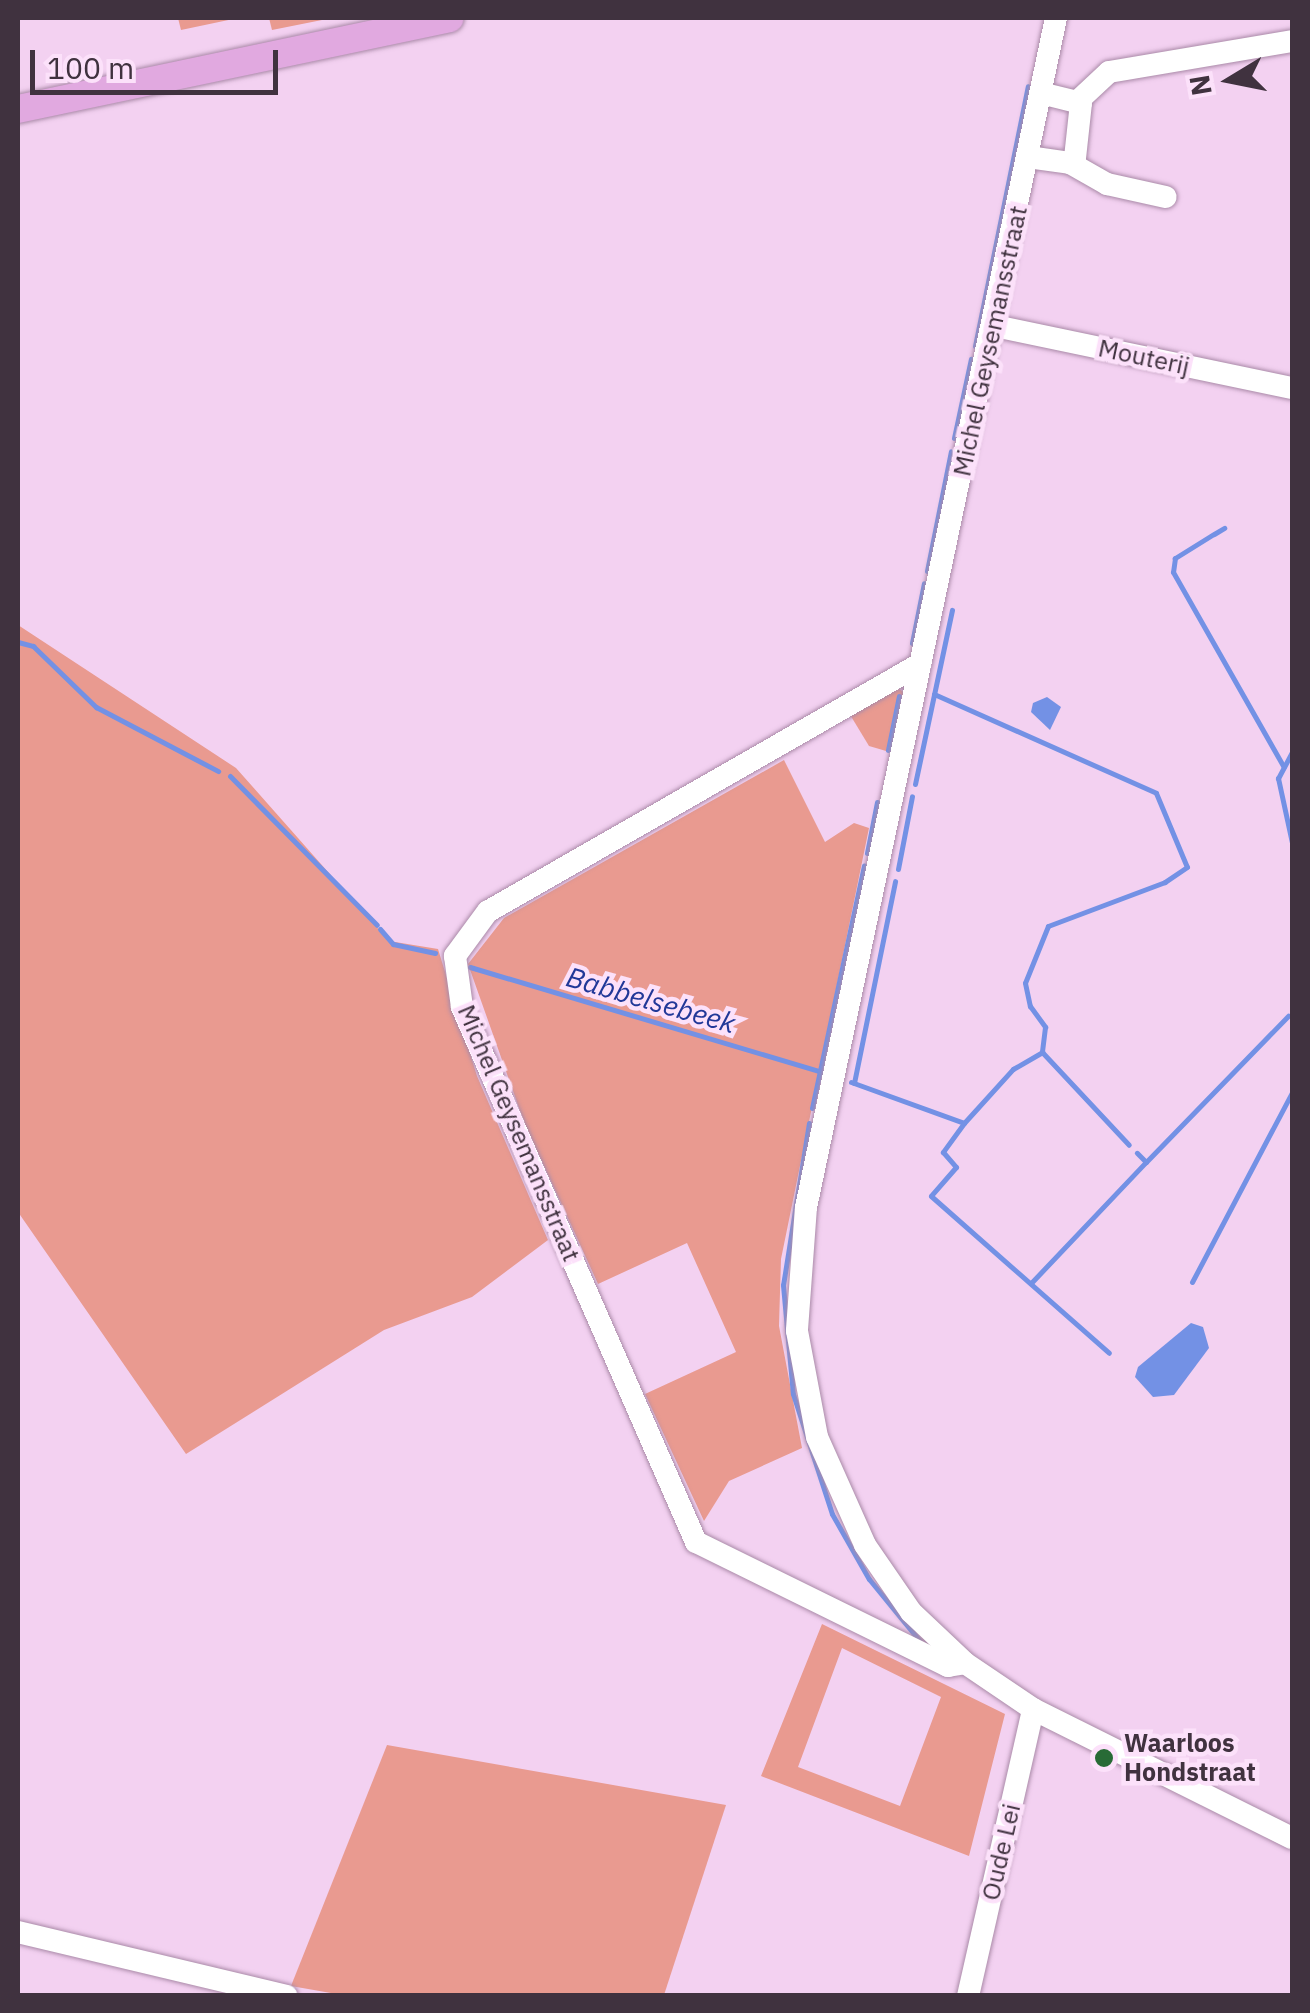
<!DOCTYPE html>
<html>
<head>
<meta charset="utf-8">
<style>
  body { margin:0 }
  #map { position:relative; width:1310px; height:2013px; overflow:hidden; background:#f3d1f1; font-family:"IBM Plex Sans",sans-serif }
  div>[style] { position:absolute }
  .green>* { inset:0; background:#e99a90 }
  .water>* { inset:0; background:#7391e5 }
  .stream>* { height:5px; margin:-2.5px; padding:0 2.5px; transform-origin:2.5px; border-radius:2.5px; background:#7391e5 }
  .roads { filter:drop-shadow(0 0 2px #aa8aa8) drop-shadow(0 0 2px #aa8aa8) }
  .minor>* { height:22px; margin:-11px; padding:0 11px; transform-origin:11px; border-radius:11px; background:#fff }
  .major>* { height:28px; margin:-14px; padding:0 14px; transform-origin:14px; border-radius:14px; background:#e1a9e0 }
  .dots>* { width:28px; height:28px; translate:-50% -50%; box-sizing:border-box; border:5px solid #fce1fa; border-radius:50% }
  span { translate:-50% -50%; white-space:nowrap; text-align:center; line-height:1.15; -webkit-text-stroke:9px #fce1fa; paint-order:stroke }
  .street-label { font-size:25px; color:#40323f }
  .poi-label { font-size:25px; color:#40323f; font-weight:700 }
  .left { translate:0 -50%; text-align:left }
  .water-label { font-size:28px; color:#213898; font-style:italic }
  .frame { position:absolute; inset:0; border:20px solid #40323f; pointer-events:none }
  .north { position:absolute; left:1180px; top:30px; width:100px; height:100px; -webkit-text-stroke:8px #fce1fa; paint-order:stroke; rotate:260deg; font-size:28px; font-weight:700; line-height:40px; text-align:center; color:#40323f }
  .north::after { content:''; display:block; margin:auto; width:35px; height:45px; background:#40323f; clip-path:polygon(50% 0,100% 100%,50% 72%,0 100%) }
  .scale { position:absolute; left:30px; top:50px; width:248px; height:45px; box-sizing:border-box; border:5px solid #40323f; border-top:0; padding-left:12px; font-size:30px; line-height:35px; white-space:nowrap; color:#40323f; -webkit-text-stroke:8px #fce1fa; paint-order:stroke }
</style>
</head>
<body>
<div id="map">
  <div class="green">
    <i style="clip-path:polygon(178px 18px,238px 18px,181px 30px)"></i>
    <i style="clip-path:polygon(269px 18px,332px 18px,272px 30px)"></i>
    <i style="clip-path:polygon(18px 625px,236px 768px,389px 941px,438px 949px,477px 1076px,548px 1240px,472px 1297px,384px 1330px,186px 1454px,18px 1212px)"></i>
    <i style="clip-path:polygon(899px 689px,905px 693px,893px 753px,869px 746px,849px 713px)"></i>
    <i style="clip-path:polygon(784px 760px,825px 842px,854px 823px,869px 828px,781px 1259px,779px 1326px,802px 1448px,729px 1481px,704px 1521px,645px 1394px,736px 1352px,687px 1243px,598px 1284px,524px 1122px,468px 964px,504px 918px)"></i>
    <i style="clip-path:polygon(evenodd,822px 1624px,1005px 1714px,969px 1856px,761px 1776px,822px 1624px,842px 1648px,941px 1697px,900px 1806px,798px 1767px,842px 1648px)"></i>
    <i style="clip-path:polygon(387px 1745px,726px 1805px,664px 1995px,348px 1996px,291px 1986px)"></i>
  </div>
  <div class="water">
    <i style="clip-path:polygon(1047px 697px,1061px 707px,1050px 730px,1031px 712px,1033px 703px)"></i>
    <i style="clip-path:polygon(1191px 1323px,1203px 1327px,1209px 1348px,1174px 1395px,1153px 1397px,1135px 1377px,1138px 1367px)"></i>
  </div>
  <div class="stream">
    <i style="left:975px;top:346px;width:265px;rotate:-78.5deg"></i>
    <i style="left:954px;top:438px;width:81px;rotate:-77.9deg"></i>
    <i style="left:1214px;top:534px;width:12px;rotate:-31deg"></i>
    <i style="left:1212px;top:535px;width:44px;rotate:148.1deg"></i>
    <i style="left:1175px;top:558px;width:14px;rotate:98deg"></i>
    <i style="left:1173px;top:572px;width:224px;rotate:60.4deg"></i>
    <i style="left:927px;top:571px;width:122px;rotate:-78.7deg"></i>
    <i style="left:18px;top:642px;width:16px;rotate:15deg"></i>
    <i style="left:33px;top:646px;width:88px;rotate:44.1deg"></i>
    <i style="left:96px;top:707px;width:138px;rotate:27.7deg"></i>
    <i style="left:912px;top:643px;width:61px;rotate:-78.7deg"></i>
    <i style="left:934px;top:694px;width:243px;rotate:24deg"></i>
    <i style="left:1156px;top:793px;width:80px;rotate:67.3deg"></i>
    <i style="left:1187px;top:867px;width:27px;rotate:146deg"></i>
    <i style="left:1165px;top:882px;width:125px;rotate:159.4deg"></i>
    <i style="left:1048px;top:926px;width:61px;rotate:112deg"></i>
    <i style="left:1025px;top:983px;width:24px;rotate:78deg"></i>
    <i style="left:1030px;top:1006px;width:26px;rotate:54deg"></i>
    <i style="left:1045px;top:1027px;width:25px;rotate:97deg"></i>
    <i style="left:888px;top:750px;width:55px;rotate:-78.5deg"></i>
    <i style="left:1292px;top:752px;width:30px;rotate:118deg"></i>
    <i style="left:1278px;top:778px;width:66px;rotate:77.8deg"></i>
    <i style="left:230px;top:776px;width:209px;rotate:45.4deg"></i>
    <i style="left:915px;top:784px;width:178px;rotate:-78deg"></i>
    <i style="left:867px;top:853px;width:52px;rotate:-78.9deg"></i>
    <i style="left:898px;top:869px;width:74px;rotate:-79.1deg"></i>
    <i style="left:380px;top:929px;width:20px;rotate:49deg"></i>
    <i style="left:393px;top:944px;width:43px;rotate:12.1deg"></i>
    <i style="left:470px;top:967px;width:367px;rotate:16.6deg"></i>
    <i style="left:851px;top:1082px;width:120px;rotate:19.9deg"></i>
    <i style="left:964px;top:1123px;width:36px;rotate:126deg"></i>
    <i style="left:943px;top:1152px;width:20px;rotate:49deg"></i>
    <i style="left:956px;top:1167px;width:38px;rotate:131deg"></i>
    <i style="left:931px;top:1196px;width:237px;rotate:41.4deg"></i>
    <i style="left:854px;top:1083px;width:206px;rotate:-78.5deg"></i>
    <i style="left:812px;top:1108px;width:248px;rotate:-77.9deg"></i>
    <i style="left:809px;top:1123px;width:164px;rotate:99.1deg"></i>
    <i style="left:783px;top:1285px;width:109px;rotate:84.8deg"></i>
    <i style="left:793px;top:1394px;width:126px;rotate:72deg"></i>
    <i style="left:832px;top:1514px;width:75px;rotate:60.4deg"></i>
    <i style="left:869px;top:1579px;width:80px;rotate:50.6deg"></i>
    <i style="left:964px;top:1123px;width:73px;rotate:-47.8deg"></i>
    <i style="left:1013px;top:1069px;width:34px;rotate:-30deg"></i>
    <i style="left:1042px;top:1052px;width:127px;rotate:46.9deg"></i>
    <i style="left:1146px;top:1162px;width:204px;rotate:-45.8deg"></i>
    <i style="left:1192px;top:1282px;width:215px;rotate:-62.2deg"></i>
    <i style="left:1031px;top:1283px;width:167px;rotate:-46.5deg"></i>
    <i style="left:1146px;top:1162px;width:13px;rotate:-135deg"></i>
  </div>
  <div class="roads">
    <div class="minor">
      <i style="left:1056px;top:18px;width:1215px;rotate:101.87deg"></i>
      <i style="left:806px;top:1207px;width:124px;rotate:94.2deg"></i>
      <i style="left:797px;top:1331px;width:108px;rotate:79.3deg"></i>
      <i style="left:817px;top:1437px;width:118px;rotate:66deg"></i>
      <i style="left:865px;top:1545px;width:81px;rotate:55.5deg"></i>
      <i style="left:911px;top:1612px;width:74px;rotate:43.4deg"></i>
      <i style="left:965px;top:1663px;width:82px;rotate:34.1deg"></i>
      <i style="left:1033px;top:1709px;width:289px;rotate:26.5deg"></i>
      <i style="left:1079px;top:100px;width:41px;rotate:-43deg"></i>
      <i style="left:1109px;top:72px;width:186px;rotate:-9.6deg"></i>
      <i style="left:1028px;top:157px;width:42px;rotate:8.1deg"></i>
      <i style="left:1070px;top:163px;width:7px;rotate:-45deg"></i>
      <i style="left:1075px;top:158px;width:55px;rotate:-83.8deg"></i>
      <i style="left:1081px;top:103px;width:41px;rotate:-166deg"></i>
      <i style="left:1070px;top:163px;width:43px;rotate:29.6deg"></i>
      <i style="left:1107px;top:184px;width:60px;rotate:12.4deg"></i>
      <i style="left:995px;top:326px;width:303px;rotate:11.8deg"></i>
      <i style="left:920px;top:664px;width:498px;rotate:150.2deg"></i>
      <i style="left:488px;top:911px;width:56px;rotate:126.3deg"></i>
      <i style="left:455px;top:956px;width:51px;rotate:82.2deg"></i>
      <i style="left:462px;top:1007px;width:584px;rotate:66.38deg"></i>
      <i style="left:696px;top:1542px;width:281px;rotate:26.2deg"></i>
      <i style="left:948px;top:1666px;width:17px;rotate:-10deg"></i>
      <i style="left:18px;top:1932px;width:276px;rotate:13.4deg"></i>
      <i style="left:968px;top:1996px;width:294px;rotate:-77.2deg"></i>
    </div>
    <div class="major">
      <i style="left:18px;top:109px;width:441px;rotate:-11.9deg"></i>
    </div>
  </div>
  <div class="dots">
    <i style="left:1104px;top:1758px;background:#286b36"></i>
  </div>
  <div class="street-label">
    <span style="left:990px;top:341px;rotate:-78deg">Michel Geysemansstraat</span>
    <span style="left:1144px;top:357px;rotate:12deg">Mouterij</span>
    <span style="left:519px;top:1133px;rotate:67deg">Michel Geysemansstraat</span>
    <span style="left:1001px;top:1852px;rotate:-77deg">Oude Lei</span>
  </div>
  <div class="poi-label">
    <span class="left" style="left:1124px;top:1758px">Waarloos<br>Hondstraat</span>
  </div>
  <div class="water-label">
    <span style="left:651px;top:1000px;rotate:16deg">Babbelsebeek</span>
  </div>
  <div class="frame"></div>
  <div class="north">N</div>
  <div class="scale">100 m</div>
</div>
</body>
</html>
